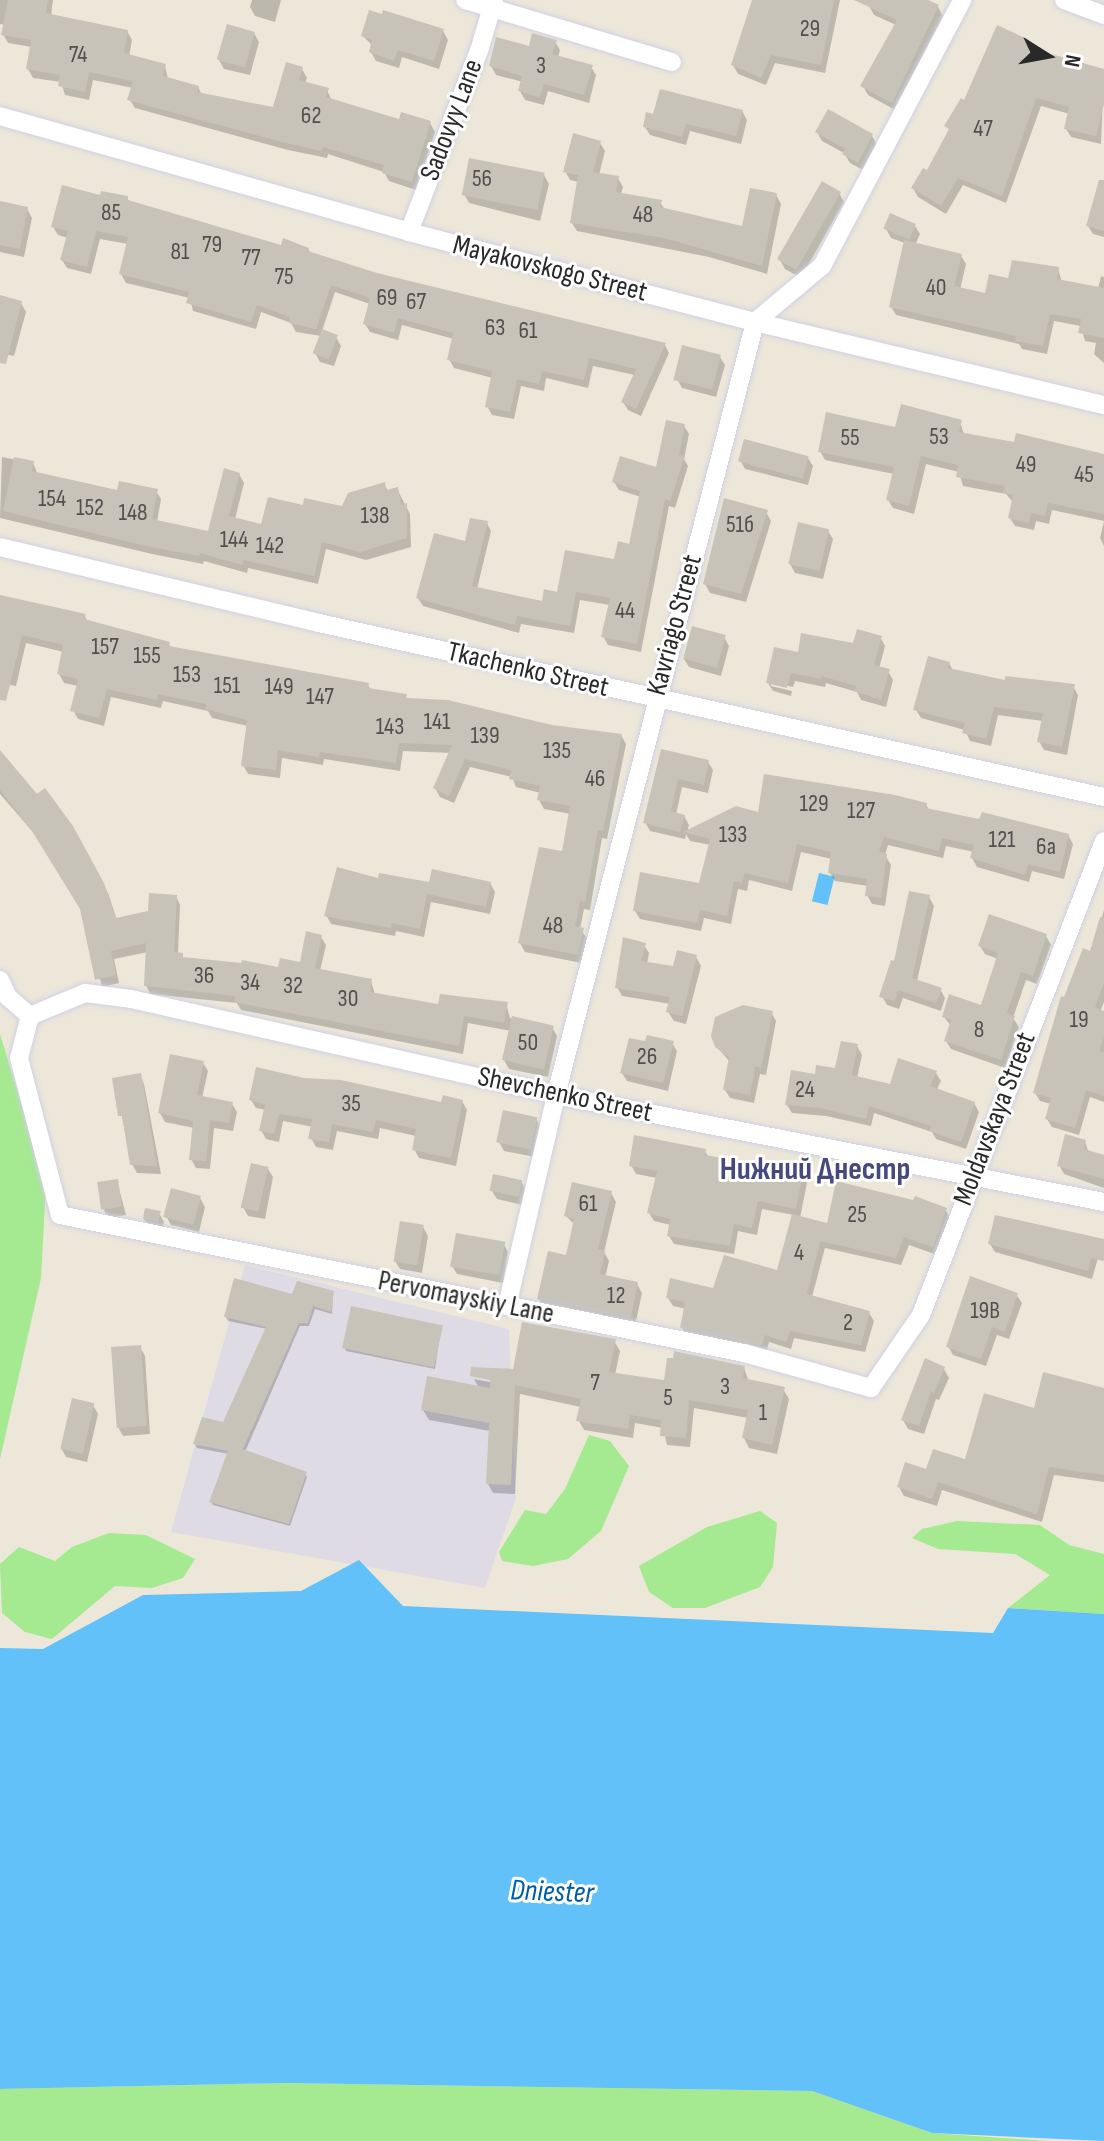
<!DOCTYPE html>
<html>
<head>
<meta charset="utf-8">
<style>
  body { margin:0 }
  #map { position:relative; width:1104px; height:2141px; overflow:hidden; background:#ede7d9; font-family:"Sofia Sans Condensed",sans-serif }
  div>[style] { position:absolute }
  .industrial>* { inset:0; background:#dfdbe4 }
  .green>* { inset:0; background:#a5e990 }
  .water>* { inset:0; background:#62c1f9; transform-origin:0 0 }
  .shadow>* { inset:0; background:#0003 }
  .building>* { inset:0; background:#c8c3b9; transform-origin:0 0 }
  .roads { filter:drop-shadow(0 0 2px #cfd0e4) drop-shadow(0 0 2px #cfd0e4) }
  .street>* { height:18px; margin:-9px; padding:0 9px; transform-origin:9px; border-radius:9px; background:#fff }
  span { translate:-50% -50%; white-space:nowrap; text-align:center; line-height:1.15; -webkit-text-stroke:6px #fff; paint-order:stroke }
  .number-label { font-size:24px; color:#51504d }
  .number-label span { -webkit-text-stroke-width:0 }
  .street-label { font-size:28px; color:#292929 }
  .water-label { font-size:30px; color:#015ba5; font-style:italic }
  .quarter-label { font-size:32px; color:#46497e; font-weight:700 }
  .north { position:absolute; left:1008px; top:16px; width:80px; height:80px; -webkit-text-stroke:6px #fff; paint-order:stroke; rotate:101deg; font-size:22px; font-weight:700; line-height:32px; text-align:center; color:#292929 }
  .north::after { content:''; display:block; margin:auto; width:28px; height:36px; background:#292929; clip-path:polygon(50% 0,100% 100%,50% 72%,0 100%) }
</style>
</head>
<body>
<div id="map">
  <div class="industrial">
    <i style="clip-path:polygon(245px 1265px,509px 1329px,516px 1498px,485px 1588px,171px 1532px)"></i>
  </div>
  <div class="green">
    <i style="clip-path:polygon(0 1034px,46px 1184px,41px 1278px,0 1459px)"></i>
    <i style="clip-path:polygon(589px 1435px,610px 1441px,629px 1466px,601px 1531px,568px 1559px,533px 1566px,502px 1561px,499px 1552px,525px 1510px,546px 1514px,565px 1489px)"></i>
    <i style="clip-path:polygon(760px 1511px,777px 1523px,773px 1567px,760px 1587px,705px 1608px,673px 1608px,649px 1592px,639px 1566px,707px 1527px)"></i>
    <i style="clip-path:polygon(957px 1521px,1040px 1525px,1069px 1545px,1104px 1554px,1104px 1614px,1008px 1608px,1050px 1575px,1015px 1554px,938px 1549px,912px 1538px,922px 1529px)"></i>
    <i style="clip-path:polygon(109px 1533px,146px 1535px,195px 1559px,183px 1578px,152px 1588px,115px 1586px,52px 1639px,25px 1632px,2px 1613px,0 1564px,19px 1547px,55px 1561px,72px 1547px)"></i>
    <i style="clip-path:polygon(285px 2083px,812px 2091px,932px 2133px,1048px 2141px,0 2141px,0 2089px)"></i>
  </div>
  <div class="water">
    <i style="left:819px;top:873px;width:16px;height:29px;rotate:14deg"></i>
    <i style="clip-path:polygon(359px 1560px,403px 1606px,993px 1633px,1008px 1608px,1104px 1614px,1104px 2141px,932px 2133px,812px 2091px,285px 2083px,0 2089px,0 1648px,43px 1649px,143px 1595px,301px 1591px)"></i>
  </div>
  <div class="shadow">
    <i style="clip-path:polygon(0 0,53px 0,51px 16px,127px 31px,132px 40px,129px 56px,165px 66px,168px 79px,198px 87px,202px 95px,274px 109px,302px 69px,307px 78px,305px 84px,327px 90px,332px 101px,400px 122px,430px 123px,435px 132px,416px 190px,389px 181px,384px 172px,328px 154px,327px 158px,288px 150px,135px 108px,130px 100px,133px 88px,93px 80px,89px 100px,65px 95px,61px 82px,33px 78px,28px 69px,32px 47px,8px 43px,3px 34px,5px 25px,0 24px)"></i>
    <i style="clip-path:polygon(252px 0,281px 0,275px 22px,255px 16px,250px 7px)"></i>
    <i style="clip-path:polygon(754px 0,840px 0,825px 73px,775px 63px,766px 85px,738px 74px,733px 65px)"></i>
    <i style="clip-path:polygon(872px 0,922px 0,938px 7px,943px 16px,897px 111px,868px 95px,863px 86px,896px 25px,874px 15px,869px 6px)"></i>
    <i style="clip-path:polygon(443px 31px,448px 40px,439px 69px,402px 57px,399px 68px,376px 61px,371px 52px,373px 46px,363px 36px)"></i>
    <i style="clip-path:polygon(254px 33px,259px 42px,250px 75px,224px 69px,219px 60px)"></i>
    <i style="clip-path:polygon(1028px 41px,1033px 50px,1104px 70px,1101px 144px,1071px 137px,1066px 129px,1070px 114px,1041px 106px,1006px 203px,963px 185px,946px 214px,918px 197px,913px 188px,927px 172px,950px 132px,947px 126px)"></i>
    <i style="clip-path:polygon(555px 42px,560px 50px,558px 58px,591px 67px,596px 75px,589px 103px,548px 91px,544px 105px,525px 100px,520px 91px,523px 82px,496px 75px,491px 66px)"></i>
    <i style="clip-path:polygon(742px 111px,747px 120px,741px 144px,690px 131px,686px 145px,650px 135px,645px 127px,655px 116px)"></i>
    <i style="clip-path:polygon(817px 132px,872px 136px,877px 145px,863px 170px,850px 163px,844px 153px,822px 141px)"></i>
    <i style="clip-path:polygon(600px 143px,605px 151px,599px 175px,618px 178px,623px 187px,621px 194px,660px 202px,665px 210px,744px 228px,776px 195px,781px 204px,767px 274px,709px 257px,577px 231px,572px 223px,579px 182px,570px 180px,565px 171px)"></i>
    <i style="clip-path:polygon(544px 175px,549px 184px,540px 221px,469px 203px,464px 194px)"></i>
    <i style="clip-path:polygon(839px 193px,844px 202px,801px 278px,785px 269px,780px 260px)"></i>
    <i style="clip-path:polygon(101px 197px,127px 197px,130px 203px,282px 247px,308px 249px,310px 253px,376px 275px,665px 345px,669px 353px,641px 416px,628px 410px,623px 402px,635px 375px,593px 366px,588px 388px,546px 378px,544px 391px,521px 386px,514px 419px,492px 415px,487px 406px,493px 378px,454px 368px,449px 359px,454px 339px,402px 325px,398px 340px,370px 332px,365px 324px,370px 304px,335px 292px,322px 331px,336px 337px,341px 346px,334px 366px,320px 362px,315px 353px,321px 336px,296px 332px,291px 323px,261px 312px,256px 329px,193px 311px,190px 298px,126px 283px,121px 274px,128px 244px,100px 239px,91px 274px,67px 268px,62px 260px,68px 238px,58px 235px,53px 227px)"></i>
    <i style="clip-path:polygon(1104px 202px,1104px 237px,1093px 234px,1088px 226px)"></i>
    <i style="clip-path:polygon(0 203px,27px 209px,32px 218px,24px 257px,0 252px)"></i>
    <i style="clip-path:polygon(915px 226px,920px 234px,915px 245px,961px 256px,966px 264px,960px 290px,987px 296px,1009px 280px,1058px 269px,1062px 282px,1098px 289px,1101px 276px,1104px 277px,1104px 363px,1094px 354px,1096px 343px,1085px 341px,1081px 326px,1054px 321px,1047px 354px,1022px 349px,1019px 344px,896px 315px,891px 307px,905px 243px,891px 238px,886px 229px)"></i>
    <i style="clip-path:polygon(0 297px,21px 303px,26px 312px,14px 356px,0 353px)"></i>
    <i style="clip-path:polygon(720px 357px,725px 365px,716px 397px,682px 388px,677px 379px)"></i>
    <i style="clip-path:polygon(960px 421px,964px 435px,1104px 455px,1104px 546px,1100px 538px,1104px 521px,1052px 510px,1049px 524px,1036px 521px,1034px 530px,1015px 526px,1010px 518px,1013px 502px,1006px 494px,963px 486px,959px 472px,926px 464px,914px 514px,893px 508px,888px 500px,894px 474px,825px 460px,820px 451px,897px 429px)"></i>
    <i style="clip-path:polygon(684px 426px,689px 434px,684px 459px,688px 466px,675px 508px,669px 506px,641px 652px,608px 645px,603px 636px,610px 605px,580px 600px,574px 633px,521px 624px,519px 633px,423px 606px,418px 598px,487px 523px,491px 531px,477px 589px,543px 604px,615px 561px,631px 546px,641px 497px,619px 490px,614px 482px,657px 470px)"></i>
    <i style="clip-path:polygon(2px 457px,33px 463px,38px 475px,119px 492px,156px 491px,161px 499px,157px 522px,210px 533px,239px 474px,244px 483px,235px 519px,263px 527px,304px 507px,343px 509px,384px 484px,388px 491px,397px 489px,410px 514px,411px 547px,366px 560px,326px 549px,318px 584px,248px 568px,247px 573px,204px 561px,203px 564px,152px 554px,0 518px)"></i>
    <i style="clip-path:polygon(808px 458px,813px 466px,808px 485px,745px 469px,740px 460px)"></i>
    <i style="clip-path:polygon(766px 512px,771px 521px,746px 602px,710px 593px,705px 584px)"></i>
    <i style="clip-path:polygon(828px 531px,833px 539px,823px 579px,795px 573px,790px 564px)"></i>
    <i style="clip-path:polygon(0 596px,84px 615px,88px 622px,168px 643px,172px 649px,368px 685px,371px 691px,405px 696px,408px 700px,551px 727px,621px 735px,626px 744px,607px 839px,602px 838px,590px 910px,584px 909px,580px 929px,587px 938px,582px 963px,525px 952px,520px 943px,563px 854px,571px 814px,544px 809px,539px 800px,541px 793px,516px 787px,512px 777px,470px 767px,454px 803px,440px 797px,435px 788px,451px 753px,403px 751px,400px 771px,324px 759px,323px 765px,282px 758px,280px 778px,248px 774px,243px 765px,248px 726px,212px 718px,208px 711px,163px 701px,161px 708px,111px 697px,104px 726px,78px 719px,73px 710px,79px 686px,64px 683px,59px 674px,64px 652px,26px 643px,16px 686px,0 683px)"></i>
    <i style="clip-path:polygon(724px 637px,729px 646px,721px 676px,689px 667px,684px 659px)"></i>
    <i style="clip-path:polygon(880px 637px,885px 646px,879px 669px,888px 671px,893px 680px,886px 707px,861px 700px,857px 692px,826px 683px,825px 687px,795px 681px,793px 687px,771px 682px,771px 686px,792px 691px,791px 696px,773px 691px,768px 683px,799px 654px)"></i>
    <i style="clip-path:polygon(949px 663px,953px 671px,1007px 683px,1073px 686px,1078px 695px,1067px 755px,1044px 750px,1039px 741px,1043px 721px,998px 715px,991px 746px,970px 741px,965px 730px,921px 718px,916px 710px)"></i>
    <i style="clip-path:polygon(662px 751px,708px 762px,713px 770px,708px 793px,682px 787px,676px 815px,684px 816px,689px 825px,687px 833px,760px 814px,926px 805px,930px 811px,1068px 835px,1073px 844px,1064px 879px,1032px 871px,1029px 882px,977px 867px,972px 858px,974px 852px,946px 846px,943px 858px,888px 845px,885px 855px,891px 865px,885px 906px,872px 904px,867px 895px,868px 886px,835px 881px,830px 873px,832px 859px,801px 852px,792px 891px,749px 880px,747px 891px,738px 889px,731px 924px,704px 918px,701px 931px,640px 919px,635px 911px,701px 885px,711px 845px,690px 841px,686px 834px,685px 839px,650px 831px,645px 822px)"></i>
    <i style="clip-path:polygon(0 753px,36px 797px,71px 827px,108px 893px,117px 920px,150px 912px,176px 896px,180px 905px,178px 954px,185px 959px,280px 969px,301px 965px,321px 937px,326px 945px,320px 971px,371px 981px,375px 995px,440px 1006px,506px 1004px,510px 1018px,552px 1027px,557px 1036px,548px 1077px,509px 1069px,504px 1060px,511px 1031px,468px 1023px,463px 1054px,241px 1010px,237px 1003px,150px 994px,146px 985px,148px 952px,114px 959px,119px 983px,102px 987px,82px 909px,39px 839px,0 794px)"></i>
    <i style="clip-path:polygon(490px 883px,495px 892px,490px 914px,431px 902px,424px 937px,396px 931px,395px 936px,331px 924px,326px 915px,430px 884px)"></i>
    <i style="clip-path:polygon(929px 897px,934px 906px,917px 981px,940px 989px,945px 998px,941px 1011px,903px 998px,899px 1009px,887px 1005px,882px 996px)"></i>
    <i style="clip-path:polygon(1104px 910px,1104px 1002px,1100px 1012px,1104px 1013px,1104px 1102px,1090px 1097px,1079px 1135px,1052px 1127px,1047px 1119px,1051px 1104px,1040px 1101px,1035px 1093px,1091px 954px)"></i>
    <i style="clip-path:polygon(1046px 936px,1051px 945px,1037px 984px,1026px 980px,1013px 1018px,1019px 1027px,1005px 1068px,951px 1049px,946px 1041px,951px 1026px,944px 1017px,982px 1007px,998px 959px,985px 954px,980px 946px)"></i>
    <i style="clip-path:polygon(644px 945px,649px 953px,647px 964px,674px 968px,696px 957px,701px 966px,686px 1024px,674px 1021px,668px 1012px,671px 1004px,622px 996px,617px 987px)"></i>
    <i style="clip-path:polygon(771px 1012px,776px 1021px,766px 1075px,760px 1074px,754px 1103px,730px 1098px,725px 1090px,730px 1062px,716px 1046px)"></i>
    <i style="clip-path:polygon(672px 1043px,677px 1051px,668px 1091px,627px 1081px,622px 1073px,646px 1044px)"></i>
    <i style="clip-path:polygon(857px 1046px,862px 1055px,857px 1078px,891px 1086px,936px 1073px,941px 1081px,936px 1091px,974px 1103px,979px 1112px,966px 1149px,936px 1139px,932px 1132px,874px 1113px,871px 1126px,826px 1116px,792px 1113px,787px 1105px,816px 1076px,837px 1070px)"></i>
    <i style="clip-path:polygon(203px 1063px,208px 1071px,202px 1098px,232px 1104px,237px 1112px,233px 1131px,214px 1128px,210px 1169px,196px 1168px,191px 1159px,194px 1128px,165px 1122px,160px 1113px)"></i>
    <i style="clip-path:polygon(140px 1075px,144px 1084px,161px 1174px,137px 1173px,132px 1164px,114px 1080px)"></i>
    <i style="clip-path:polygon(304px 1080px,443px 1104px,462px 1101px,467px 1110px,456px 1166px,419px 1158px,414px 1149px,416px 1136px,380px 1128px,378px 1139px,337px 1131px,333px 1150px,316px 1147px,311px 1138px,313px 1127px,283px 1121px,279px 1142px,266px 1139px,261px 1130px,266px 1110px,256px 1108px,251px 1100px)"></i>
    <i style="clip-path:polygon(536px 1119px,541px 1127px,535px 1157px,504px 1151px,499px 1142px)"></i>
    <i style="clip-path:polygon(1085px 1142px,1089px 1153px,1104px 1157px,1104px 1188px,1064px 1174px,1059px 1165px)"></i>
    <i style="clip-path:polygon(705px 1151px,709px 1158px,802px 1174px,807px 1183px,800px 1218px,828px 1226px,945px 1209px,950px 1218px,937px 1255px,909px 1245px,901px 1265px,825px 1248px,812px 1297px,869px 1313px,874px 1321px,865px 1352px,794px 1338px,791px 1349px,769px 1342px,766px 1353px,686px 1336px,682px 1327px,686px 1309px,673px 1306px,668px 1298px,715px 1290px,778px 1273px,794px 1215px,762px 1209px,757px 1235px,738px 1231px,734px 1254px,674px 1244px,669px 1236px,671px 1225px,654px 1221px,649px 1213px,657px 1178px,636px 1174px,631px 1165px)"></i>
    <i style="clip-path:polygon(268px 1169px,273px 1177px,265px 1219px,248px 1216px,243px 1207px)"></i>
    <i style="clip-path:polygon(117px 1181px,126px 1215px,108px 1218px,104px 1210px)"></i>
    <i style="clip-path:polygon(521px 1181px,526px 1190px,523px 1205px,497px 1199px,492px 1191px)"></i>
    <i style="clip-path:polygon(611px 1193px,616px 1202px,604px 1252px,609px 1261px,605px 1278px,637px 1284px,642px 1293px,635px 1326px,544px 1307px,539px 1299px,567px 1257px,575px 1225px,566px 1216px)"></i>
    <i style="clip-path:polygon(200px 1198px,205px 1207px,199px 1232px,171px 1225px,166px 1216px)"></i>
    <i style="clip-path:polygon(159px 1213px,164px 1222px,162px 1230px,149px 1228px,144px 1219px)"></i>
    <i style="clip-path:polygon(423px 1227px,428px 1236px,422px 1273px,400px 1269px,395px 1261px)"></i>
    <i style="clip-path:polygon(503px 1243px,508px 1252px,503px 1283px,457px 1274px,452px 1266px)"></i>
    <i style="clip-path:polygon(990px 1244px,1101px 1247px,1092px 1279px,995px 1252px)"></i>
    <i style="clip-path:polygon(333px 1293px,332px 1314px,315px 1309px,309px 1326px,300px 1326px,245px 1452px,305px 1474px,307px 1477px,290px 1526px,213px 1505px,211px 1502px,229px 1454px,197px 1448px,195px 1444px,224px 1424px,267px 1329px,228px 1321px,226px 1317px,293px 1296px)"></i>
    <i style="clip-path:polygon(1016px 1294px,1022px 1303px,1009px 1339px,997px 1335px,986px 1366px,953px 1355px,948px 1346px)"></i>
    <i style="clip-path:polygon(441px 1327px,435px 1369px,346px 1351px,344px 1347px)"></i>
    <i style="clip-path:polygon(614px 1341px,620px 1351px,615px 1375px,666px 1382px,744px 1368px,749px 1382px,783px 1389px,789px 1399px,777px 1454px,749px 1448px,744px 1438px,748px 1418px,694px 1408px,690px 1447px,667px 1445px,663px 1428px,635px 1423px,633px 1438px,584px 1430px,579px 1421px,581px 1407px,520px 1394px,515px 1494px,493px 1493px,488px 1484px,490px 1431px,429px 1420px,423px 1410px,479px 1388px,474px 1379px,500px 1384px,514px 1371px)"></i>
    <i style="clip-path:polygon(140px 1347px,145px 1356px,150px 1434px,123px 1436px,118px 1427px)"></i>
    <i style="clip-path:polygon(944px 1369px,949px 1378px,939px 1400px,936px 1399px,924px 1434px,908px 1429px,903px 1420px)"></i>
    <i style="clip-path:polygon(1104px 1392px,1104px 1482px,1054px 1475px,1042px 1522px,942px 1490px,937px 1506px,904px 1496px,899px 1487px,928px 1471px,966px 1462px,1035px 1410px)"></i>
    <i style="clip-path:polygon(93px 1405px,98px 1414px,87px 1462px,66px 1457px,61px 1448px)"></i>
  </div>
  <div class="building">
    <i style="clip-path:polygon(8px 0,48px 0,46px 13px,128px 30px,124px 53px,166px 64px,163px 76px,199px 86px,197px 92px,273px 107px,286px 62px,303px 67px,299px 80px,329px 88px,326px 97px,399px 119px,401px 112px,431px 121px,412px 182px,382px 173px,384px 165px,323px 147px,322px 151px,282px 142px,127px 100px,133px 81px,89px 72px,85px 92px,58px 86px,60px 75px,26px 69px,31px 40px,1px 35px)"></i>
    <i style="clip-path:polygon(752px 0,834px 0,821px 65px,771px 55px,761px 78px,731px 65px)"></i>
    <i style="clip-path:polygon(854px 0,928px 0,939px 5px,892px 103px,860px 86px,897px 20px)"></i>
    <i style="clip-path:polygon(369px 10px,382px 14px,383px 10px,444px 29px,434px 61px,398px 50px,394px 61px,369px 52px,372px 40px,361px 36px)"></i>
    <i style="left:227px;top:24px;width:29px;height:37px;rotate:16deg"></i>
    <i style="clip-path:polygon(997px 25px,1029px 40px,1026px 47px,1104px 69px,1104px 104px,1096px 136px,1064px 129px,1069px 107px,1036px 98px,1002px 196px,958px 178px,941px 206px,911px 188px,923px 168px,927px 170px,949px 129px,944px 126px,961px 98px,964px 100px)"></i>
    <i style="clip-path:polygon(532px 33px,557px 40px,552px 54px,593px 65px,584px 95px,544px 84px,540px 97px,518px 91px,522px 76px,489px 66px,496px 37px,529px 46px)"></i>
    <i style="clip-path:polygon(660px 89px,743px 110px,736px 136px,686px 124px,682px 137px,643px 127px,646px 112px,653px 114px)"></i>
    <i style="clip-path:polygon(828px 109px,873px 134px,858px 163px,842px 154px,845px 149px,815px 132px)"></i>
    <i style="clip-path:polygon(573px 133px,601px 141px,593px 172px,619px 176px,616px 192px,662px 200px,660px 207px,742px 226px,750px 188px,777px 193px,762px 266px,664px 238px,570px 223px,578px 175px,563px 172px)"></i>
    <i style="left:469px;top:158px;width:77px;height:38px;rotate:11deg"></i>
    <i style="clip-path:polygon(1099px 180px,1104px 180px,1104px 231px,1086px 226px)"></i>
    <i style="left:822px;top:181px;width:22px;height:90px;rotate:30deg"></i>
    <i style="clip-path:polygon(62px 185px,100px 195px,101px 191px,128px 196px,128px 200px,281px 245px,283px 238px,309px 248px,308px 251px,377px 273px,666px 343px,636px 409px,621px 402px,636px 369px,589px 358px,584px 380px,542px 371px,539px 384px,517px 379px,510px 412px,485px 407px,492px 371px,447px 360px,453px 333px,398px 318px,394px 333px,363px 324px,370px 298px,331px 285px,316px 329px,289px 323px,290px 317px,257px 305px,251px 322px,186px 303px,189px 292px,119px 274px,128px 237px,96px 231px,87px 267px,60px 260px,68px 231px,51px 227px)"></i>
    <i style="clip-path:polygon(0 201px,28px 207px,20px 249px,0 245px)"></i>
    <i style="left:890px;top:213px;width:28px;height:17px;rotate:23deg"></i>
    <i style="clip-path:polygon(904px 240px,962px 254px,954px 286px,985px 293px,989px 274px,1008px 278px,1012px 260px,1059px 267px,1057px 279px,1104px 288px,1104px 338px,1078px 333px,1081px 319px,1050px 314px,1043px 346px,1015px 341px,1016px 336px,889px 307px)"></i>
    <i style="clip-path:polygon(0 295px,22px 301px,6px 364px,0 363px)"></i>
    <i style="left:322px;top:329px;width:17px;height:26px;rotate:21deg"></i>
    <i style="left:682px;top:345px;width:40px;height:36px;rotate:14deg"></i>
    <i style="clip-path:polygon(901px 404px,962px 420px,959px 432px,1014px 442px,1016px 433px,1104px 454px,1104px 514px,1048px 503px,1045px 516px,1031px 513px,1029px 523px,1008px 518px,1013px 495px,1003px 493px,1005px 486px,956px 477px,958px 465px,921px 456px,909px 506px,886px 500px,894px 467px,818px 452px,826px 412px,895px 427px)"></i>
    <i style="clip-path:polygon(666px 420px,685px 424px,679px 455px,685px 456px,670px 501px,665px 499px,637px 644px,601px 637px,610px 598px,576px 592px,570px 626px,517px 616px,515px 625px,416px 598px,434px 533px,465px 541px,470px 518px,488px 521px,472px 586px,542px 601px,544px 589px,557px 592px,565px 550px,614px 559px,618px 541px,629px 544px,640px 491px,612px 482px,620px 456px,656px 467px)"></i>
    <i style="left:744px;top:439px;width:67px;height:23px;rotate:15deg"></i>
    <i style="clip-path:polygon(14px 457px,34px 461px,32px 471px,117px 490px,119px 481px,158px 489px,152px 519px,208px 531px,224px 468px,240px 473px,229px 516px,261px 524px,268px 497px,303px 505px,304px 498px,342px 506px,348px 493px,385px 482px,386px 490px,398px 487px,401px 505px,407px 503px,407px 538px,360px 552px,322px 542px,314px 576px,244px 560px,242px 565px,200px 553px,199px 556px,146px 546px,3px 511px)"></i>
    <i style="clip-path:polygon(724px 498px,768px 510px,741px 594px,703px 584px)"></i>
    <i style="left:798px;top:522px;width:32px;height:43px;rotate:13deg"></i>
    <i style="clip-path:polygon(0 595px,86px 614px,84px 619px,170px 642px,169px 646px,369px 683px,368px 688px,407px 694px,406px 698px,448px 700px,552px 725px,622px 734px,603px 831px,598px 830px,585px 902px,580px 901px,575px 926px,584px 928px,578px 955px,518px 943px,539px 847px,562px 851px,570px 806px,537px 800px,540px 786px,509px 779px,511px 770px,465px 759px,449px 796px,433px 788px,452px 745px,399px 743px,396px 763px,320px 752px,319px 757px,278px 750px,276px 770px,241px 766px,247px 720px,205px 709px,206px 704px,158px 694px,157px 700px,107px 689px,99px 718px,70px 711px,78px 679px,57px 674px,63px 645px,22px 635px,6px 701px,0 700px)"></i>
    <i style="left:692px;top:626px;width:35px;height:34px;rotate:15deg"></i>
    <i style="clip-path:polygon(857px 629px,882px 636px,874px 665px,890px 669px,881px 700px,854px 691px,856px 686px,821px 676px,821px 679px,791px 673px,787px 688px,766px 683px,774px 647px,798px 652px,801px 633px,853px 643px)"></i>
    <i style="clip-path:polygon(928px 656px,950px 662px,948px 668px,1005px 680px,1005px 676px,1075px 684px,1062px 747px,1037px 742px,1043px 713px,994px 707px,986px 739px,962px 733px,965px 723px,913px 710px)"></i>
    <i style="clip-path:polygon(661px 749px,709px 760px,704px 785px,678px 779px,671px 811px,685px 815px,680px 832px,643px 823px)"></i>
    <i style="clip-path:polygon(0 750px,37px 794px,45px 788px,73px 826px,104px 883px,116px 918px,148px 911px,149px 893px,177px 895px,174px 952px,183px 953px,183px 957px,241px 963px,242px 960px,278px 967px,280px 958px,300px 962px,306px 931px,322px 935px,315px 968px,372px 979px,370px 992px,438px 1004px,440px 994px,508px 1002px,504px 1023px,464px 1016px,459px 1046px,234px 1002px,235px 996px,144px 986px,146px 943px,111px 951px,116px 975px,95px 980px,80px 909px,32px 831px,0 790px)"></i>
    <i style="clip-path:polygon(764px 774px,895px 795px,927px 803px,926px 808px,979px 819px,982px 812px,1069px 834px,1060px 872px,1028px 864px,1025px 875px,970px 858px,974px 845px,942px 838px,939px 851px,884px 837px,879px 851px,887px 854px,881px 898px,865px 896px,867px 879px,828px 873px,831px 852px,797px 844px,788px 883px,745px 873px,742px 883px,734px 881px,727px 916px,700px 910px,697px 923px,633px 911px,640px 872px,699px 883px,710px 839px,683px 832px,736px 806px,758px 812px)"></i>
    <i style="clip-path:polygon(337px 867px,378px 878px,379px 873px,429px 882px,432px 869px,491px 882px,486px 907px,427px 894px,420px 929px,392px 923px,391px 928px,324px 916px)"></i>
    <i style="clip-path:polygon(909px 891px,930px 895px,912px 978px,942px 988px,936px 1003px,898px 990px,895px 1001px,879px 997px,891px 960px,894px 961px)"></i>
    <i style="clip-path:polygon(989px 914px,1047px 934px,1033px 976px,1021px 972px,1007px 1013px,1015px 1016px,1001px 1060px,944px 1041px,951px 1020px,942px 1017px,949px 994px,981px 1005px,998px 953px,978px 946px)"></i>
    <i style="clip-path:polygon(1100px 917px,1104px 918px,1104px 983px,1095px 1007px,1104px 1011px,1104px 1037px,1099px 1051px,1104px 1052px,1104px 1096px,1086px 1090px,1075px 1128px,1045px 1119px,1051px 1098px,1033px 1093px,1061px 996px,1064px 997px,1083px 948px,1090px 951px)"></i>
    <i style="clip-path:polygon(623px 937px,646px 943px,641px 961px,673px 966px,677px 950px,697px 955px,682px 1016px,666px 1012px,670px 997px,615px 988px)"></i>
    <i style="clip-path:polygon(743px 1005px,773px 1011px,761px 1068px,755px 1066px,750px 1095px,723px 1090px,729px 1057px,715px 1047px,711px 1036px,715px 1017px)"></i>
    <i style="left:512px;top:1016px;width:43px;height:45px;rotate:13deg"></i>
    <i style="clip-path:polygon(647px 1035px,674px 1041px,663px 1083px,620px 1073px,629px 1038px,645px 1041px)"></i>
    <i style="clip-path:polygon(841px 1041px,858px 1044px,852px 1075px,890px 1084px,898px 1058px,937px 1071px,930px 1086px,975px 1102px,961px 1142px,929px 1131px,931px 1126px,869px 1106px,866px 1119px,820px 1108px,785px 1105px,791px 1070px,815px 1074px,816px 1065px,835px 1068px)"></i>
    <i style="clip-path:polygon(170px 1054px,204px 1061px,197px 1095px,233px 1102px,229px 1123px,210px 1120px,206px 1161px,189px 1160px,193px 1121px,158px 1113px)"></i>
    <i style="clip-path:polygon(256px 1067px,304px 1078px,341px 1080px,441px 1102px,443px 1095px,463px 1100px,451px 1158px,412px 1150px,416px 1129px,376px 1120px,373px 1132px,332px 1124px,329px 1142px,308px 1139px,312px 1119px,279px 1114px,274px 1134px,259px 1131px,265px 1104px,249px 1100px)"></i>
    <i style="clip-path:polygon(141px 1073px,157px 1166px,130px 1165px,122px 1116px,118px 1116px,112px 1078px)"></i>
    <i style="left:503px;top:1110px;width:35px;height:33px;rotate:12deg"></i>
    <i style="clip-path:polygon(1065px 1134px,1086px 1140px,1084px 1149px,1104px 1155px,1104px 1179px,1057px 1166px)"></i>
    <i style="clip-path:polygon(634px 1135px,706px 1149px,705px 1155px,803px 1172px,796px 1209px,758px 1201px,752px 1228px,734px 1224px,730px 1246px,667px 1236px,670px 1219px,647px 1213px,657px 1171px,629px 1166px)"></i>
    <i style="left:251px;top:1163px;width:18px;height:46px;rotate:13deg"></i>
    <i style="left:493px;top:1174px;width:30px;height:17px;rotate:12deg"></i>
    <i style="left:118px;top:1179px;width:28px;height:21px;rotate:82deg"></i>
    <i style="clip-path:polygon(836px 1181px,913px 1200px,915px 1196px,947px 1208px,933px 1247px,904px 1237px,896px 1258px,820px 1241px,807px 1294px,870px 1311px,861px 1345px,790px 1331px,786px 1342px,765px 1335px,762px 1345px,680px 1328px,685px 1302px,666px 1298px,670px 1278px,713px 1288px,724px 1255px,777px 1270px,792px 1214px,827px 1223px)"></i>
    <i style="clip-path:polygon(572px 1182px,612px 1191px,598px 1249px,605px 1251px,600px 1274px,638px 1282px,631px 1318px,537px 1299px,548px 1251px,566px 1255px,574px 1219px,564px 1216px)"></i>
    <i style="left:171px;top:1188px;width:31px;height:30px;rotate:15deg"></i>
    <i style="left:145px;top:1208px;width:16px;height:11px;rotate:11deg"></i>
    <i style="clip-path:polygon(995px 1215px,1104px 1239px,1104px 1261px,1091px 1258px,1088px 1271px,988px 1244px)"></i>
    <i style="left:400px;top:1221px;width:24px;height:41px;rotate:9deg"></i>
    <i style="left:456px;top:1233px;width:50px;height:34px;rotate:10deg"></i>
    <i style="clip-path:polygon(970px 1276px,1018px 1293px,1005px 1332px,992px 1327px,981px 1359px,946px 1347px)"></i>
    <i style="clip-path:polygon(234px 1278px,292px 1294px,297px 1281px,334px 1291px,331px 1312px,313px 1306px,308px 1323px,299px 1323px,243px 1449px,307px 1472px,289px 1524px,209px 1502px,228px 1451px,193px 1444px,202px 1417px,223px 1422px,266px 1327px,224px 1317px)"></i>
    <i style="left:351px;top:1306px;width:94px;height:43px;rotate:12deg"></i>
    <i style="clip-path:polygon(522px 1322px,616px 1339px,609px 1372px,664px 1380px,667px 1358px,673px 1358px,674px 1351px,745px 1366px,743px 1378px,785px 1387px,772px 1445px,742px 1438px,748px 1410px,689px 1400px,686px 1438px,660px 1436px,661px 1420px,630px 1415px,628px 1429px,576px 1421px,581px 1399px,515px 1385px,511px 1485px,486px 1484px,489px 1423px,421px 1410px,427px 1376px,490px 1388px,490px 1380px,470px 1376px,471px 1367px,513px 1369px)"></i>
    <i style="left:141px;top:1345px;width:81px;height:30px;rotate:86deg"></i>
    <i style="clip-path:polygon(925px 1358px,945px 1367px,934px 1393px,931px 1391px,919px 1426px,901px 1420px)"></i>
    <i style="clip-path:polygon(1043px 1372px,1104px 1388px,1104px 1475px,1049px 1467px,1037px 1514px,938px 1482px,932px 1499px,897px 1487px,905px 1462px,926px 1469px,933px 1449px,965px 1459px,984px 1393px,1034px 1408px)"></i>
    <i style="left:72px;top:1398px;width:23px;height:52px;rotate:13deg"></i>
  </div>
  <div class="roads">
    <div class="street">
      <i style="left:465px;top:0;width:216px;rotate:16.7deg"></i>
      <i style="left:1064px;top:0;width:43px;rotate:20.6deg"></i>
      <i style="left:0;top:116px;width:425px;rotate:15.8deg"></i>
      <i style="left:409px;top:232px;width:358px;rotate:14.6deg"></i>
      <i style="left:755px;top:322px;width:359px;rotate:13.4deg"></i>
      <i style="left:409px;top:232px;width:194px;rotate:-68.9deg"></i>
      <i style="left:479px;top:51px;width:53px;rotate:-73.6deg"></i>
      <i style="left:0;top:547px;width:328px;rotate:13.4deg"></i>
      <i style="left:319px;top:623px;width:804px;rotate:12.5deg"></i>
      <i style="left:0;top:980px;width:19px;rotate:65deg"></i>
      <i style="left:8px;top:997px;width:29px;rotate:41deg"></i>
      <i style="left:30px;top:1016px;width:43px;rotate:104.7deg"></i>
      <i style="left:19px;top:1058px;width:162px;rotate:75.4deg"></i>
      <i style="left:60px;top:1215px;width:698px;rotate:11.41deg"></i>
      <i style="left:744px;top:1353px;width:132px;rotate:15.4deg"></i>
      <i style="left:871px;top:1388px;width:88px;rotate:-55.6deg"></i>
      <i style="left:921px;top:1315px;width:508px;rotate:-68.89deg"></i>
      <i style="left:30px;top:1016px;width:60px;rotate:-22.7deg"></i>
      <i style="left:85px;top:993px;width:46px;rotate:7.4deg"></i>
      <i style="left:131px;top:999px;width:436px;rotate:12.7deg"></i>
      <i style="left:556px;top:1095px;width:558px;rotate:11.05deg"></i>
      <i style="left:507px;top:1306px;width:217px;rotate:-76.9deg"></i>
      <i style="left:556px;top:1095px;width:798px;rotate:-75.56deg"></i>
      <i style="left:755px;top:322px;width:87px;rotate:-39.9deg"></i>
      <i style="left:822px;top:266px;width:301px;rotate:-62.2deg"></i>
    </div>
  </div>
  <div class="number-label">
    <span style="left:810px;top:29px">29</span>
    <span style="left:78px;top:55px">74</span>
    <span style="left:541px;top:66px">3</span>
    <span style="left:311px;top:116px">62</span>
    <span style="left:983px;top:129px">47</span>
    <span style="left:482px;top:179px">56</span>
    <span style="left:111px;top:213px">85</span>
    <span style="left:643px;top:215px">48</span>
    <span style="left:212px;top:245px">79</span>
    <span style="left:180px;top:252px">81</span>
    <span style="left:251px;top:258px">77</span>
    <span style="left:284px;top:277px">75</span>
    <span style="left:936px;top:288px">40</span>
    <span style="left:387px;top:298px">69</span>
    <span style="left:416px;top:302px">67</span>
    <span style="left:495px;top:328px">63</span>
    <span style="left:528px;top:331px">61</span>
    <span style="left:939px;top:437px">53</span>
    <span style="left:850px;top:438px">55</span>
    <span style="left:1026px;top:465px">49</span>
    <span style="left:1084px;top:475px">45</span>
    <span style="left:52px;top:499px">154</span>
    <span style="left:90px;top:508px">152</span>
    <span style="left:133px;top:513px">148</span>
    <span style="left:375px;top:516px">138</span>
    <span style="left:740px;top:525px">51б</span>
    <span style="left:234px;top:540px">144</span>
    <span style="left:270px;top:546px">142</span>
    <span style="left:625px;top:611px">44</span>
    <span style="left:105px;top:647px">157</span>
    <span style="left:147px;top:656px">155</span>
    <span style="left:187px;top:675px">153</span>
    <span style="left:227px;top:686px">151</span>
    <span style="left:279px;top:687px">149</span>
    <span style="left:320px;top:697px">147</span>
    <span style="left:437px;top:722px">141</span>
    <span style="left:390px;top:727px">143</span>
    <span style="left:485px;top:736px">139</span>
    <span style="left:557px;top:751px">135</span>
    <span style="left:595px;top:779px">46</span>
    <span style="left:814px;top:804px">129</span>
    <span style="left:861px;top:811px">127</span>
    <span style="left:733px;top:835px">133</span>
    <span style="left:1002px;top:840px">121</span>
    <span style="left:1046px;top:847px">6а</span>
    <span style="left:553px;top:926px">48</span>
    <span style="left:204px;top:976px">36</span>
    <span style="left:250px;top:983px">34</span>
    <span style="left:293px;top:986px">32</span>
    <span style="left:348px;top:999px">30</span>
    <span style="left:1079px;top:1020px">19</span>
    <span style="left:979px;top:1030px">8</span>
    <span style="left:528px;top:1043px">50</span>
    <span style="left:647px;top:1057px">26</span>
    <span style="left:805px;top:1090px">24</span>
    <span style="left:351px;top:1104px">35</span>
    <span style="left:588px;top:1204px">61</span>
    <span style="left:857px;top:1215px">25</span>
    <span style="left:799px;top:1253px">4</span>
    <span style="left:616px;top:1296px">12</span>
    <span style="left:985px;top:1311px">19В</span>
    <span style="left:848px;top:1323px">2</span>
    <span style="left:595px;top:1383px">7</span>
    <span style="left:725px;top:1387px">3</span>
    <span style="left:668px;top:1398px">5</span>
    <span style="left:763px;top:1413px">1</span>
  </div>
  <div class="street-label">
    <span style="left:452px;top:120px;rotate:-69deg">Sadovyy Lane</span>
    <span style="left:550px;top:269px;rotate:14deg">Mayakovskogo Street</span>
    <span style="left:675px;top:625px;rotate:-75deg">Kavriago Street</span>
    <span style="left:528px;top:670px;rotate:13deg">Tkachenko Street</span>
    <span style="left:565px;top:1095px;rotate:12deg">Shevchenko Street</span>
    <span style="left:995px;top:1119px;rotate:-69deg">Moldavskaya Street</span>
    <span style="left:466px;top:1298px;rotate:11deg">Pervomayskiy Lane</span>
  </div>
  <div class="water-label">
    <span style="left:552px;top:1892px;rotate:2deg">Dniester</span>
  </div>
  <div class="quarter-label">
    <span style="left:815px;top:1170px">Нижний Днестр</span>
  </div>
  <div class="north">N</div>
</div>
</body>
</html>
